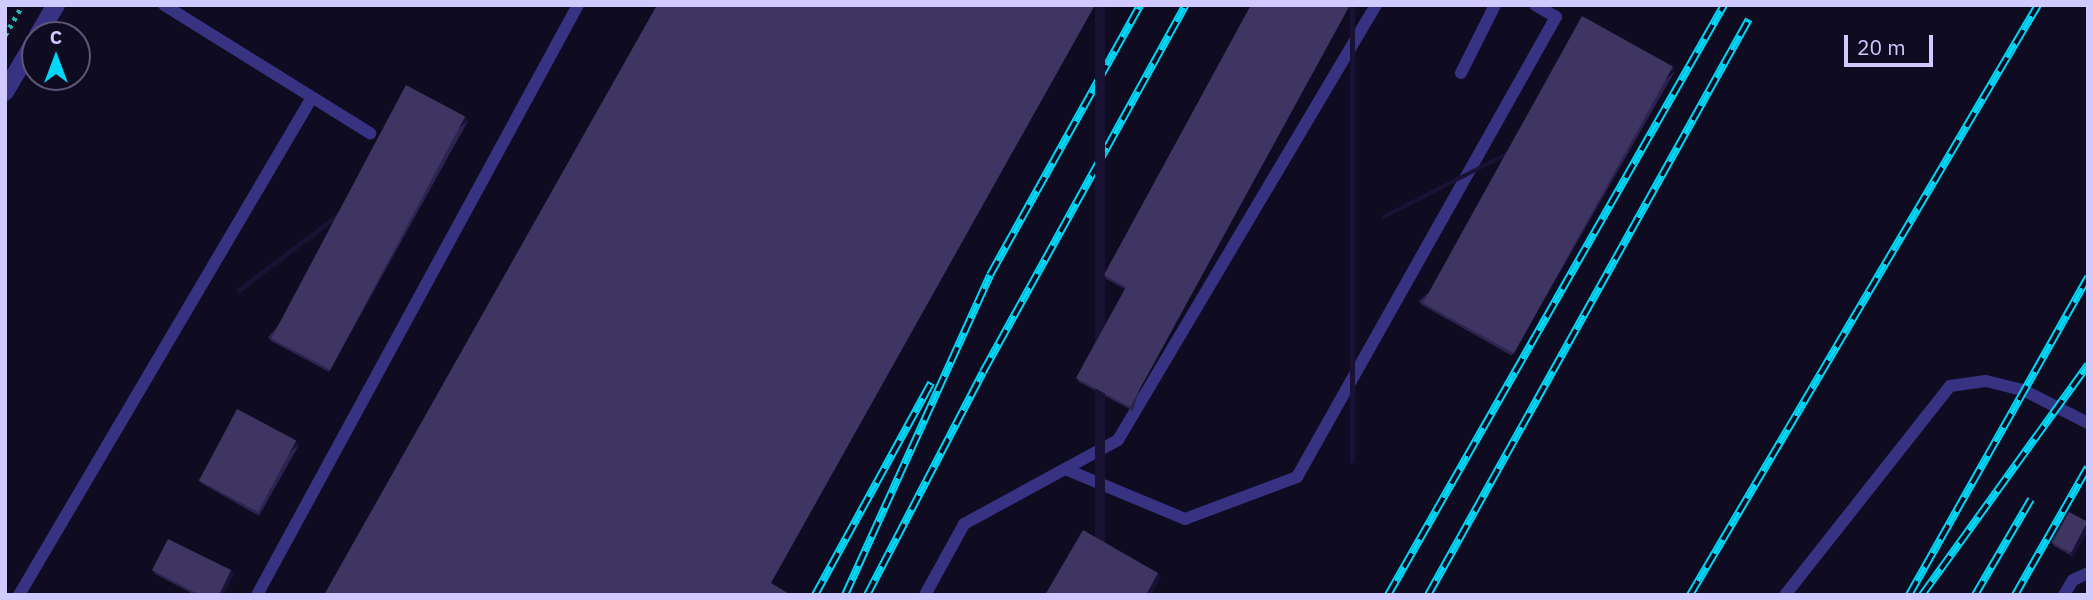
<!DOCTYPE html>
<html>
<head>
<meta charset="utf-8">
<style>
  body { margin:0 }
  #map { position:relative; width:2093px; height:600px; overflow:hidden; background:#0f0b20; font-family:"IBM Plex Sans",sans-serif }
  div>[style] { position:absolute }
  .path>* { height:4.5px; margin-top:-2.25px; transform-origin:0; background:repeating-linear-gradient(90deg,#25b8b2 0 3.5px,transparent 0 8.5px) }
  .service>* { height:12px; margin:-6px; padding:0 6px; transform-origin:6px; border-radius:6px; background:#373282 }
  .minor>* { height:18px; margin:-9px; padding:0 9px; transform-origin:9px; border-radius:9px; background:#373282 }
  .rail>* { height:8px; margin-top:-4px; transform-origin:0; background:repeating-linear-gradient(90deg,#0f0b20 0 16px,#00d6f5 0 32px); box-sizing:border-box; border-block:2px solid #00d6f5 }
  .wall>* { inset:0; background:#2c234f }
  .shaded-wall>* { inset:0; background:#191234; transform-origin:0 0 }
  .building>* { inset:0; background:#3e3562; transform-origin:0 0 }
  span { translate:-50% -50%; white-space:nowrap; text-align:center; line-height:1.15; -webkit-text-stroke:6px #0f0b20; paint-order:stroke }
  .frame { position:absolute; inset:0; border:7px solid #d1caff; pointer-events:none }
  .north { position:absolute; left:21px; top:21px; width:70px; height:70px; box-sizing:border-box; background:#0f0b20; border:2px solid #5d5779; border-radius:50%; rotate:0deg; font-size:19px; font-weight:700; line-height:28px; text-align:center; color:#d1caff }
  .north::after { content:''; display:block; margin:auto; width:24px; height:32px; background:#00d6f5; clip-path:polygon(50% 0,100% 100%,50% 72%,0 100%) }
  .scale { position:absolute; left:1844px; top:35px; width:89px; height:32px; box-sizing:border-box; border:4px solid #d1caff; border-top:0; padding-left:9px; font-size:21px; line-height:24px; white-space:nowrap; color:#d1caff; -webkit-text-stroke:5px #0f0b20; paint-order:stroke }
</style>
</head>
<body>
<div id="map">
  <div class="path">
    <i style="left:5px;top:35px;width:34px;rotate:-60deg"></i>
  </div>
  <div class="service">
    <i style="left:164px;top:5px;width:243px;rotate:31.9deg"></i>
    <i style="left:1461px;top:73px;width:76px;rotate:-63.4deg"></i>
    <i style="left:1065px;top:469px;width:130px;rotate:22.6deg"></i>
    <i style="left:1185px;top:519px;width:120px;rotate:-20.6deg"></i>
    <i style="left:1297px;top:477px;width:528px;rotate:-60.62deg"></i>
    <i style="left:1556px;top:17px;width:24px;rotate:-150deg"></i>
    <i style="left:19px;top:595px;width:576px;rotate:-59.51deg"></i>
    <i style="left:257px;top:595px;width:672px;rotate:-61.45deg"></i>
    <i style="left:925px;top:595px;width:81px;rotate:-61.2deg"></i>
    <i style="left:964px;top:524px;width:175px;rotate:-28.6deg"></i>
    <i style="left:1118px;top:440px;width:506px;rotate:-59.33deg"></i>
    <i style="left:1785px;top:595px;width:266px;rotate:-51.7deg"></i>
    <i style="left:1950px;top:386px;width:36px;rotate:-8deg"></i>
    <i style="left:1986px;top:381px;width:38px;rotate:14deg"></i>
    <i style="left:2023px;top:390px;width:73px;rotate:26.9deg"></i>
    <i style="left:2064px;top:595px;width:17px;rotate:-59deg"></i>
    <i style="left:2073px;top:580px;width:17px;rotate:-25deg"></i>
  </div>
  <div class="minor">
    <i style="left:38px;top:35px;width:35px;rotate:-59deg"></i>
    <i style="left:5px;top:92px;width:59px;rotate:-59.5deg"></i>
  </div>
  <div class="rail">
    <i style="left:815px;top:595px;width:242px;rotate:-61.3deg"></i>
    <i style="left:845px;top:595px;width:351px;rotate:-65.6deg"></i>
    <i style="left:990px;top:275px;width:309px;rotate:-60.9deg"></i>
    <i style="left:867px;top:595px;width:251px;rotate:-62.5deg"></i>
    <i style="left:983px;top:372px;width:419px;rotate:-61.1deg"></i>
    <i style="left:1388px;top:595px;width:679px;rotate:-60.34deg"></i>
    <i style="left:1428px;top:595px;width:659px;rotate:-60.87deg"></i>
    <i style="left:1690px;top:595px;width:685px;rotate:-59.47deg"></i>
    <i style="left:1909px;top:595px;width:365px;rotate:-60.6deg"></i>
    <i style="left:1922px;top:595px;width:284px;rotate:-54.2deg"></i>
    <i style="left:1975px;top:595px;width:111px;rotate:-59.7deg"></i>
    <i style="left:2015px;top:595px;width:147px;rotate:-60.3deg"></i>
  </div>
  <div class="wall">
    <i style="clip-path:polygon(1251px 5px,1133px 411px,1079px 382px,1076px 378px,1125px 289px,1106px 279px,1104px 275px)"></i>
    <i style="clip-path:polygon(1675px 71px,1512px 356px,1422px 305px,1419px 301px)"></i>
    <i style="clip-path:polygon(465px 117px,468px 121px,329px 372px,271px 341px,268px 337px)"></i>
    <i style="clip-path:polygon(296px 441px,299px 445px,259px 516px,201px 483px,198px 480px)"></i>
    <i style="clip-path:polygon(2069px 512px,2073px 557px,2054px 546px,2051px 542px)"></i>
    <i style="clip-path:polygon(152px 570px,231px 570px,234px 574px,223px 595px,195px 595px,155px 574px)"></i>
  </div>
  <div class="shaded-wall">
    <i style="left:1095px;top:5px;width:10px;height:663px"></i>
    <i style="left:1350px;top:5px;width:5px;height:458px"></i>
    <i style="left:1673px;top:67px;width:4px;height:328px;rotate:63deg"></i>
    <i style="left:465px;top:117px;width:5px;height:287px;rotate:53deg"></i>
    <i style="left:296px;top:441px;width:5px;height:81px;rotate:53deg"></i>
    <i style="clip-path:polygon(2088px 523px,2088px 531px,2073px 557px,2070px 553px)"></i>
    <i style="clip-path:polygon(231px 570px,234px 574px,223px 595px,219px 595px)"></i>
    <i style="clip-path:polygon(1158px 573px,1161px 577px,1151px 595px,1146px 595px)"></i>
  </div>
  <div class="building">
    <i style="clip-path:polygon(657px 5px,1095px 5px,771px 583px,791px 595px,324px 595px)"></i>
    <i style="clip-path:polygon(1251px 5px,1350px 5px,1130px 407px,1076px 378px,1126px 287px,1104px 275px)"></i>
    <i style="left:1582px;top:16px;width:104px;height:328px;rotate:29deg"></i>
    <i style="left:406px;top:85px;width:67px;height:287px;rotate:28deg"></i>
    <i style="left:237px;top:409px;width:67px;height:81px;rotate:28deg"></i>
    <i style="left:2069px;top:512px;width:21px;height:35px;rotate:28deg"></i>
    <i style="clip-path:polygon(1083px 530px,1158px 573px,1146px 595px,1045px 595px)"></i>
    <i style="clip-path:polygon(168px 539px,231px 570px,219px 595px,200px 595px,152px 570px)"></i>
  </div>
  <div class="frame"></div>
  <div class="north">С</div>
  <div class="scale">20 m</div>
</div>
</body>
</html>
